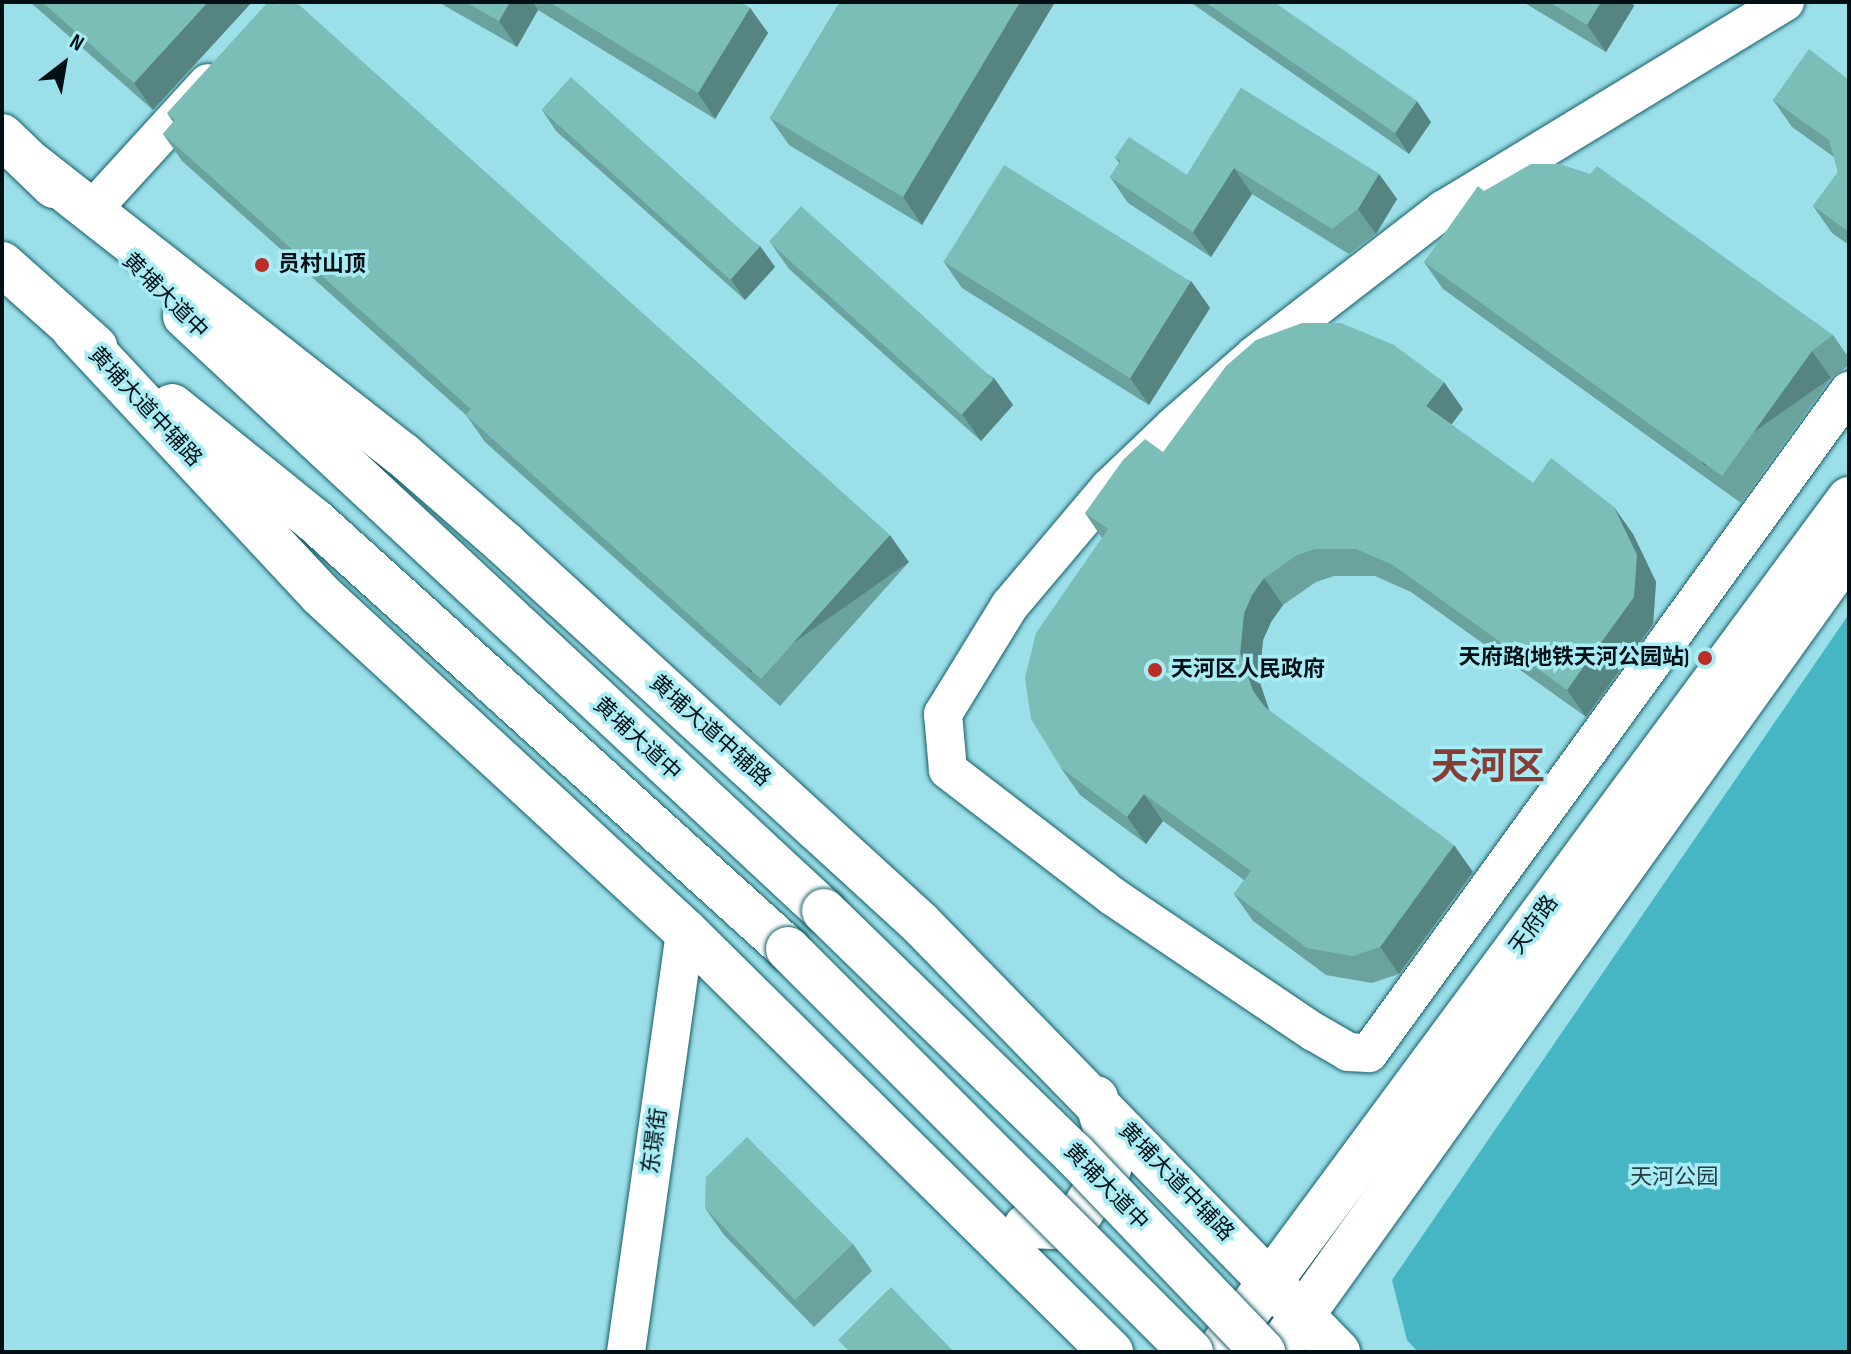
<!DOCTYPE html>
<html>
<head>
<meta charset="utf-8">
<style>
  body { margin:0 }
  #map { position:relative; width:1851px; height:1354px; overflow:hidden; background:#9bdfe9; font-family:"Sofia Sans Condensed","Noto Sans SC",sans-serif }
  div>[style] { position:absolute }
  .green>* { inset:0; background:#46b5c4 }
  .roads { filter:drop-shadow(0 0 2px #155e67) drop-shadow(0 0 2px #155e67) }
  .minor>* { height:38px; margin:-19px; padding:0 19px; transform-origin:19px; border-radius:19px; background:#fff }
  .major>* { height:44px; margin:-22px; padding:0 22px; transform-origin:22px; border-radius:22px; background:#fff }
  .bridges { filter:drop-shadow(0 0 2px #155e67) drop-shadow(0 0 2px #155e67) }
  .major-bridge>* { height:44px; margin:-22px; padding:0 22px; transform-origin:22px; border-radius:22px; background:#fff }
  .wall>* { inset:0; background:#6aa39e }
  .shaded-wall>* { inset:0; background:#568581; transform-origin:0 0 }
  .building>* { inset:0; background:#7bbeb8; transform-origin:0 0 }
  .dots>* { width:22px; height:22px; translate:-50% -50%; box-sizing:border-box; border:4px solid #a8ecf6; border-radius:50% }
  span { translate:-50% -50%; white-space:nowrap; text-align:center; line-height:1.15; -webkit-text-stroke:7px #a8ecf6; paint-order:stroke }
  .poi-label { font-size:22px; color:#001014; font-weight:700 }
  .left { translate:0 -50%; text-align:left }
  .right { translate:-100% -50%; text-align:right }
  .street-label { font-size:22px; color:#001014 }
  .park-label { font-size:22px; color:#243d41 }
  .town-label { font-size:38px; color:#853d36; font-weight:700 }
  .frame { position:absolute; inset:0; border:4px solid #001014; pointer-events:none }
  .north { position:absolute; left:24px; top:24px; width:80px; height:80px; -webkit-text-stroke:6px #a8ecf6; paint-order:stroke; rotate:31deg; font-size:22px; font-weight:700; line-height:32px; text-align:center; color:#001014 }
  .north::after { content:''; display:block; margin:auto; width:28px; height:36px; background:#001014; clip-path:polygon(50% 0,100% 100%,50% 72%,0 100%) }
</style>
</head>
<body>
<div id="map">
  <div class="green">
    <i style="clip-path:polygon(1849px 614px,1849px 1352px,1418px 1352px,1407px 1340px,1392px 1280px)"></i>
  </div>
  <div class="roads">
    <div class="minor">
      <i style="left:1785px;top:2px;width:399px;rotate:148.7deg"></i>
      <i style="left:1444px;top:209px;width:240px;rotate:142.3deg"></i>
      <i style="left:1254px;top:356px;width:108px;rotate:138.8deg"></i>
      <i style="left:1173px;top:427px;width:88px;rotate:136.4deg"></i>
      <i style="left:1109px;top:488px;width:153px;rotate:130.2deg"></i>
      <i style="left:1010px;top:605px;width:128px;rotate:121.6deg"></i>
      <i style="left:943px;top:714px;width:56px;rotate:84.9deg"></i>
      <i style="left:948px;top:770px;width:207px;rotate:37.5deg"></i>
      <i style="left:1112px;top:896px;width:244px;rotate:34deg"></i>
      <i style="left:1314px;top:1032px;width:39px;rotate:30deg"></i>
      <i style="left:1348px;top:1052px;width:21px;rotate:3deg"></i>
      <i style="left:1369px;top:1053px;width:818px;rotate:-54.06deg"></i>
      <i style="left:91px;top:211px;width:173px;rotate:-47.6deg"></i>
      <i style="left:626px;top:1352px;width:425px;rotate:-82deg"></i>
    </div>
    <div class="major">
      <i style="left:2px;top:136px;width:72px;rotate:43.9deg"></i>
      <i style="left:33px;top:165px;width:469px;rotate:38.1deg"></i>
      <i style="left:402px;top:454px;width:135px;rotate:41.1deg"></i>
      <i style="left:504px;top:543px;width:563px;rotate:42.41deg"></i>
      <i style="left:920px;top:923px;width:599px;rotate:45.74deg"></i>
      <i style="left:2px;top:264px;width:125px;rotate:41.7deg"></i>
      <i style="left:185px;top:316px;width:873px;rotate:42.96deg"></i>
      <i style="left:74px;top:330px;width:361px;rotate:47deg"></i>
      <i style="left:320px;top:594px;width:497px;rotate:42.7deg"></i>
      <i style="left:685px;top:931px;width:599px;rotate:44.66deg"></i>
      <i style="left:172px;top:406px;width:184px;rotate:38.8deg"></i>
      <i style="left:315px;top:521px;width:638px;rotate:42.14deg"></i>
      <i style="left:1026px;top:1226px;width:28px;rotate:2deg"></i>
      <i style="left:1054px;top:1227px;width:30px;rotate:-27deg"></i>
      <i style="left:1081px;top:1213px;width:52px;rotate:-57.5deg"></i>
      <i style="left:1109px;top:1169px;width:24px;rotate:-88deg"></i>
      <i style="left:1110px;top:1145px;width:49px;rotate:-106.6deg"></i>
      <i style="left:1218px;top:1352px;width:1061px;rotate:-53.51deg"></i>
      <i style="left:1276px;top:1352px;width:985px;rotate:-54.42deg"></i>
    </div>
  </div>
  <div class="bridges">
    <div class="major-bridge">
      <i style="left:824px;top:911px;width:349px;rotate:44.2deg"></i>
      <i style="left:1074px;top:1154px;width:274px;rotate:46.3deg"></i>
      <i style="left:788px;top:949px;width:570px;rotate:45deg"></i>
    </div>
  </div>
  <div class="wall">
    <i style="clip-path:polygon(30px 2px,252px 2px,153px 110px)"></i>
    <i style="clip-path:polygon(438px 2px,740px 2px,750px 8px,768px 33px,715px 119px,538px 10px,517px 47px)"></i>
    <i style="clip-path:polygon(840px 2px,1055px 2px,922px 225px,789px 145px,770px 118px)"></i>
    <i style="clip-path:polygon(1190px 2px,1274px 2px,1431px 122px,1409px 154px)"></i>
    <i style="clip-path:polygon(1523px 2px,1632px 2px,1634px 6px,1606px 52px)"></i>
    <i style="clip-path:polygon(1849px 80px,1849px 245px,1832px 233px,1813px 206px,1838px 172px,1834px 157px,1792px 127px,1773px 100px)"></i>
    <i style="clip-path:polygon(1241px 88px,1379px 174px,1397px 199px,1376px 234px,1349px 254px,1252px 194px,1211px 257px,1128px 203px,1110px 177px,1119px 163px,1115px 157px,1187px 175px)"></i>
    <i style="clip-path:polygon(542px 110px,760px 246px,775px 267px,745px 300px,556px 131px)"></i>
    <i style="clip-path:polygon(167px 113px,909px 562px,780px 706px,485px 442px,466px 415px,182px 161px,163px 134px,173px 122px)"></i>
    <i style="clip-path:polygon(1484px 191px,1833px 335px,1849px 358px,1849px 365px,1831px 378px,1741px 503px,1443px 289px,1424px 262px)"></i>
    <i style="clip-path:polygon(770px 242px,994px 378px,1013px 405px,981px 441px,789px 269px)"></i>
    <i style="clip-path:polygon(943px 261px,1191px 281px,1210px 308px,1149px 405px,962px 288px)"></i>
    <i style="clip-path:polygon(1463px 409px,1451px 425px,1533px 483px,1633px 534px,1656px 582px,1653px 624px,1586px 717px,1411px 592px,1375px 576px,1334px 576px,1316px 582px,1283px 605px,1271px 622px,1263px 640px,1259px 680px,1269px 711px,1473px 872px,1399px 974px,1372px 983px,1326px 975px,1253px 921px,1234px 894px,1244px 880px,1163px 821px,1146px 844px,1080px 795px,1061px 768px,1102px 538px,1085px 513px,1163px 452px)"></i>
    <i style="clip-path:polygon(705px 1208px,853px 1244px,872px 1271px,814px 1327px,724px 1235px)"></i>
  </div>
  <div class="shaded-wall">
    <i style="clip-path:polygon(208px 2px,252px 2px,153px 110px,134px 83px)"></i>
    <i style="clip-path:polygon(510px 2px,533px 2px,538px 10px,517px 47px,499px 21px)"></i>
    <i style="clip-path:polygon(1020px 2px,1055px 2px,922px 225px,903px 197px)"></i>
    <i style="clip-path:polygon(1601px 2px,1632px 2px,1634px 6px,1606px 52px,1587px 25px)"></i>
    <i style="clip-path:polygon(750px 8px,768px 33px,715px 119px,698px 93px)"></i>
    <i style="clip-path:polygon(1417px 101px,1431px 122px,1409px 154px,1395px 133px)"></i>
    <i style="clip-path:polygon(1234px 168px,1252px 194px,1211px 257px,1193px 232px)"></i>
    <i style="clip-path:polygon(1379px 174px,1397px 199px,1376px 234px,1358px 209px)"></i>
    <i style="clip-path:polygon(760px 246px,775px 267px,745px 300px,731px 279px)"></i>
    <i style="clip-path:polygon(1191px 281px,1210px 308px,1149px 405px,1130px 378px)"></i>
    <i style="left:1812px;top:351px;width:33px;height:154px;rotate:55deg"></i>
    <i style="clip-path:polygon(994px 378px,1013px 405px,981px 441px,962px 414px)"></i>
    <i style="clip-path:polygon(1444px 382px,1463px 409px,1445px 433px,1426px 406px)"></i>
    <i style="clip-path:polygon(1614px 507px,1633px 534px,1656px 582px,1653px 624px,1586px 717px,1567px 690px)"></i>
    <i style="left:890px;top:535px;width:33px;height:193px;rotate:55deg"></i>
    <i style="clip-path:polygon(1264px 578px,1283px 605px,1271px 622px,1263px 640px,1259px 680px,1272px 718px,1253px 691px,1240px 653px,1244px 613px,1252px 595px)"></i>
    <i style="clip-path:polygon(1144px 794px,1163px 821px,1146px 844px,1127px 817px)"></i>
    <i style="clip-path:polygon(1454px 845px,1473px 872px,1399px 974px,1380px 947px)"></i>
  </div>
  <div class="building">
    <i style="clip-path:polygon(42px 2px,208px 2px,134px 83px)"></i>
    <i style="clip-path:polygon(268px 2px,275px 2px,279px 5px,281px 2px,296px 2px,890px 535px,761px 679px,466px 415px,471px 409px,163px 134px,175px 120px,167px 113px)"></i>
    <i style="clip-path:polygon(465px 2px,510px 2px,499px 21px)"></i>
    <i style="clip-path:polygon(549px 2px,740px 2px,750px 8px,698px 93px)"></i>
    <i style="clip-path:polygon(840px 2px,1020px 2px,903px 197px,770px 118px)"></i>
    <i style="clip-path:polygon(1205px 2px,1274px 2px,1417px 101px,1395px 133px)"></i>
    <i style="clip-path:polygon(1549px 2px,1601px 2px,1587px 25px)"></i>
    <i style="clip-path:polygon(1809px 49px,1849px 80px,1849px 232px,1813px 206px,1838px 172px,1829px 140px,1773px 100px)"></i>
    <i style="left:571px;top:77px;width:254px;height:44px;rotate:42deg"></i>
    <i style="clip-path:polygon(1241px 88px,1379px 174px,1358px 209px,1332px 229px,1234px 168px,1193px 232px,1110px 177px,1121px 161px,1115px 157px,1129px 137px,1187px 175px)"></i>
    <i style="clip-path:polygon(1531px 164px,1560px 164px,1590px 174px,1597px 166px,1833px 335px,1812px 351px,1722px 476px,1424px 262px,1478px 186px,1484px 191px)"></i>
    <i style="left:1004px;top:165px;width:220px;height:114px;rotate:32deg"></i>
    <i style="left:801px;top:206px;width:259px;height:48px;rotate:42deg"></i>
    <i style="clip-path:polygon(1302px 323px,1341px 323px,1394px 345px,1444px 382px,1426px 406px,1533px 483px,1551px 458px,1614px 507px,1637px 555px,1634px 597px,1567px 690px,1393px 565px,1356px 549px,1315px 549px,1297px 555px,1264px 578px,1252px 595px,1244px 613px,1240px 653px,1253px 691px,1265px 707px,1454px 845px,1380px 947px,1353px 956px,1307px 948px,1234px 894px,1251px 871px,1144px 794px,1127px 817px,1061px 768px,1031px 719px,1025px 678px,1036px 633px,1108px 529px,1085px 513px,1123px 460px,1145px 439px,1163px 452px,1226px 366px,1256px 340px)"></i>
    <i style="clip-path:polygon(747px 1137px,853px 1244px,795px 1300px,705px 1208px,706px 1177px)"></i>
    <i style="clip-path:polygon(891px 1287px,954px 1352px,850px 1352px,838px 1340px)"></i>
  </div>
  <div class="dots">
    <i style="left:262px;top:265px;background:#bb2d27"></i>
    <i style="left:1705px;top:658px;background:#bb2d27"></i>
    <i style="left:1155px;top:670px;background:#bb2d27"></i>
  </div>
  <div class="poi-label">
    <span class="left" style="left:278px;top:265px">员村山顶</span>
    <span class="right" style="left:1689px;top:658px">天府路(地铁天河公园站)</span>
    <span class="left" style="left:1171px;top:670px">天河区人民政府</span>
  </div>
  <div class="street-label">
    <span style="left:165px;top:296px;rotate:45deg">黄埔大道中</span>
    <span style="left:145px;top:407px;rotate:47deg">黄埔大道中辅路</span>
    <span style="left:710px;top:731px;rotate:42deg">黄埔大道中辅路</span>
    <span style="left:637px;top:739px;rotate:43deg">黄埔大道中</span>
    <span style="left:1534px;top:925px;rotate:-54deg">天府路</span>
    <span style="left:655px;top:1141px;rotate:-82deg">东璟街</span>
    <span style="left:1176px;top:1182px;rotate:46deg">黄埔大道中辅路</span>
    <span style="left:1106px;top:1187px;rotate:46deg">黄埔大道中</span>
  </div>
  <div class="park-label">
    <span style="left:1674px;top:1178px">天河公园</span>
  </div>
  <div class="town-label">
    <span style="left:1488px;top:768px">天河区</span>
  </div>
  <div class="frame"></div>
  <div class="north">N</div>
</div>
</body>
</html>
